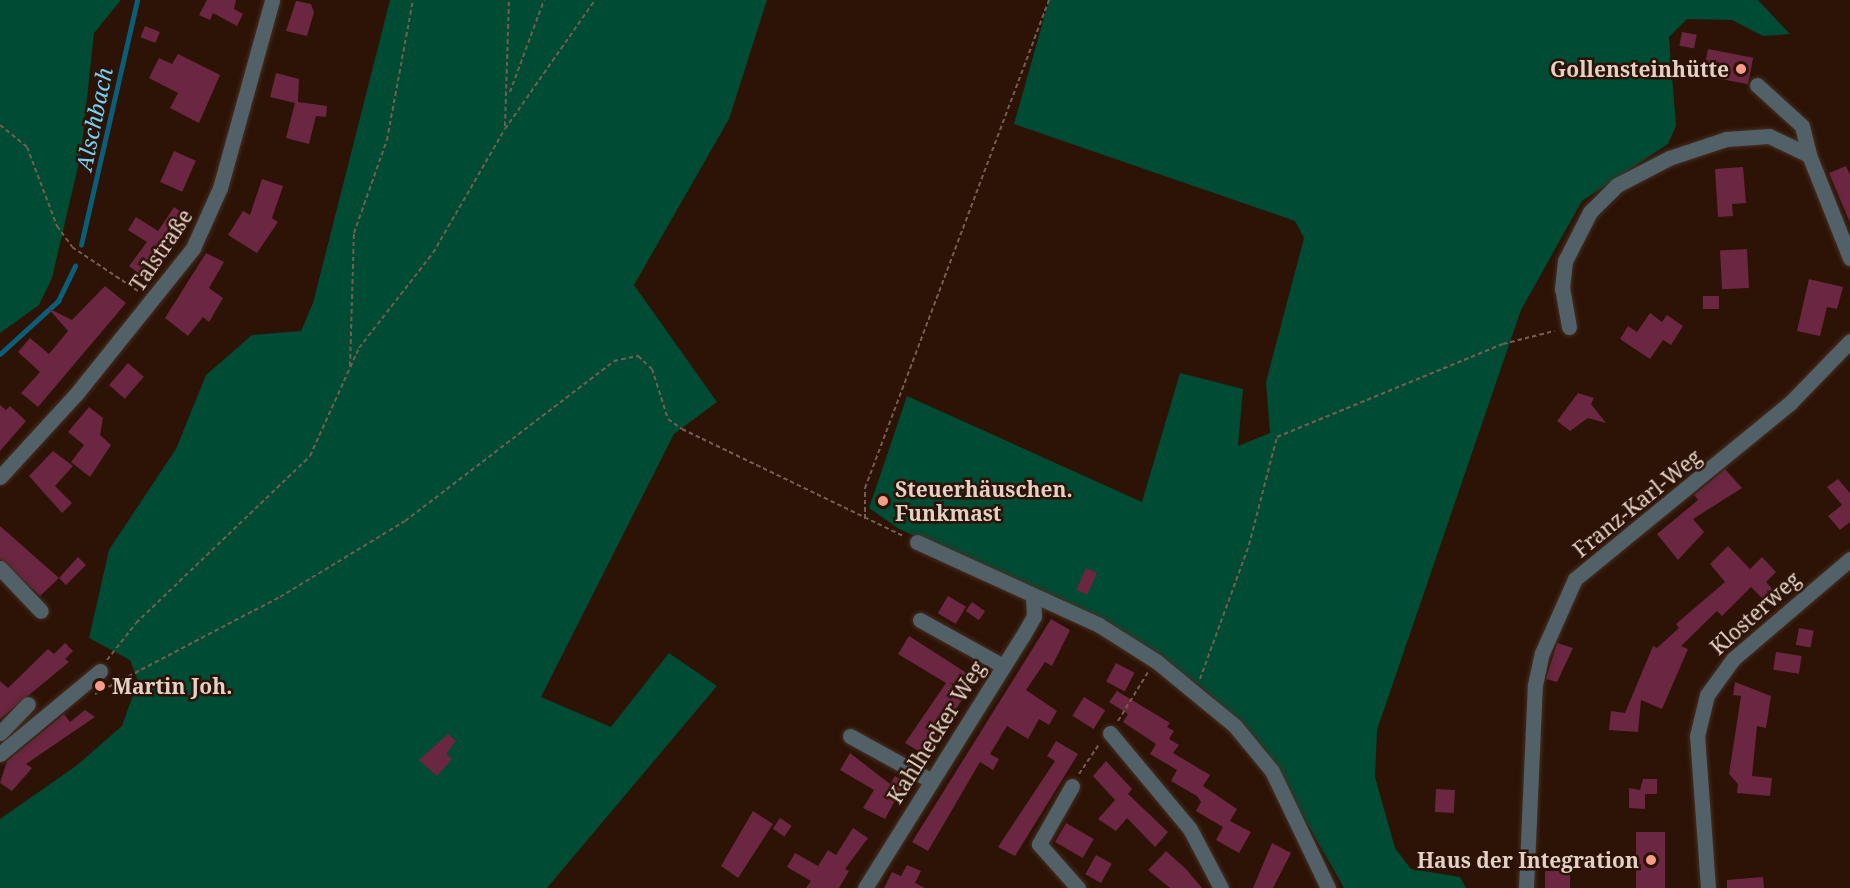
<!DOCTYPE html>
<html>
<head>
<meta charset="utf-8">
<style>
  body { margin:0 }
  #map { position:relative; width:1850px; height:888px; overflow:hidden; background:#2c1306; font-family:"Noto Serif",serif }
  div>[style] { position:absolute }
  .green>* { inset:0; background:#004b34 }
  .stream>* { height:4.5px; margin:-2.25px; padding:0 2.25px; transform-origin:2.25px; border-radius:2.25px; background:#0a5e77 }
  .building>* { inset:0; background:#6b2641; transform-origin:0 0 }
  .path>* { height:2px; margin-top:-1px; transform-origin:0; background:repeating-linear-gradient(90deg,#745e53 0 4.5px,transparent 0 7.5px) }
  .roads { filter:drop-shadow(0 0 2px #462e21) drop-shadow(0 0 2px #462e21) }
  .minor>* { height:15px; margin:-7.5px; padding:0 7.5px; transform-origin:7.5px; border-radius:7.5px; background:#526068 }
  .dots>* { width:16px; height:16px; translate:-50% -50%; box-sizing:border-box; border:3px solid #2c1306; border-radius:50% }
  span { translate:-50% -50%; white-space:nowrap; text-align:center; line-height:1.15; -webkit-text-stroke:5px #2c1306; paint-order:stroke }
  .poi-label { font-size:21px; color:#e3d1c8; font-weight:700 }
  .right { translate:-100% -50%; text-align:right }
  .left { translate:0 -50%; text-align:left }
  .street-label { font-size:21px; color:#e3d1c8 }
  .water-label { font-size:22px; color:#70d3f7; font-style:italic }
</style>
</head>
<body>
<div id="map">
  <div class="green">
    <i style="clip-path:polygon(0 0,121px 0,94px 33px,81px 154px,52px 278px,39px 305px,0 333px)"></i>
    <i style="clip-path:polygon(390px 0,767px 0,729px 119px,634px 285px,717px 402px,674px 434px,541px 697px,611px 727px,669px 653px,717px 686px,547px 888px,0 888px,0 819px,76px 766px,122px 726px,138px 681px,130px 660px,89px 638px,109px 550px,176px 449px,206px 375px,252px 335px,301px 331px,313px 303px)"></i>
    <i style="clip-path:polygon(1049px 0,1758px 0,1790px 34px,1763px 36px,1732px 20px,1687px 19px,1669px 37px,1676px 126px,1668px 144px,1582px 201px,1521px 310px,1377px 730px,1375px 777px,1395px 848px,1411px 869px,1460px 877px,1466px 888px,1344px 888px,1265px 749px,1205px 690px,1146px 646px,1061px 599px,899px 529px,869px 508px,907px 396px,1142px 502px,1180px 373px,1243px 389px,1238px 446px,1270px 433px,1266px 382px,1304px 238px,1295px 221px,1014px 124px)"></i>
  </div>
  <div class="stream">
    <i style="left:81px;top:245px;width:251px;rotate:-77.1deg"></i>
    <i style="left:0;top:354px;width:79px;rotate:-42.4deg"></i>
    <i style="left:58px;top:301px;width:39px;rotate:-64deg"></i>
  </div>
  <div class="building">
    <i style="clip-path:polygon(207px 0,236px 0,234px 9px,243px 14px,237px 26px,213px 13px,210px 20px,199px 15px)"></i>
    <i style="clip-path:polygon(296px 1px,311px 4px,314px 12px,307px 36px,286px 31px)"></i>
    <i style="left:145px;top:26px;width:16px;height:12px;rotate:22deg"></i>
    <i style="left:1682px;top:32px;width:15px;height:14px;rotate:11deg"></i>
    <i style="left:1708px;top:49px;width:46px;height:27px;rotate:11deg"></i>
    <i style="clip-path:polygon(178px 54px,220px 75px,199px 123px,170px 108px,178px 93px,149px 78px,159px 58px,172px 64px)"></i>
    <i style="clip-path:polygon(276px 73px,299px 79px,298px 102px,327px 106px,326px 117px,316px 116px,309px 144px,286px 138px,295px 103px,270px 97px)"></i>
    <i style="left:174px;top:151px;width:24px;height:34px;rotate:24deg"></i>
    <i style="clip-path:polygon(1846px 166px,1850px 175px,1850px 223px,1829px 173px)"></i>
    <i style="clip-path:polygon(1743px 167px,1746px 203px,1732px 204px,1733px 216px,1718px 217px,1715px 169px)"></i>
    <i style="clip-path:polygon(262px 179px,283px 186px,272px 218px,278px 222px,257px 253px,228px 235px,243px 211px,250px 215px)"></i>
    <i style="clip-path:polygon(174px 207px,191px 218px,147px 280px,129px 266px,147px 242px,128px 230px,136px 217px,158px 231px)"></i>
    <i style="left:1747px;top:249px;width:39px;height:27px;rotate:87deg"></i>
    <i style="clip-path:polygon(206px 253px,224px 262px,209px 288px,223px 298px,209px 322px,203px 317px,188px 336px,165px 318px)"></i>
    <i style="clip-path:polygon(1809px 279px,1843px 287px,1837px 309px,1827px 307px,1820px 336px,1797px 331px)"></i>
    <i style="clip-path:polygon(105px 286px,126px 303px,38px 407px,21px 393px,40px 372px,18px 352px,30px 338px,49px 354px,68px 331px,48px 308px,72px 320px)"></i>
    <i style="left:1719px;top:296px;width:13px;height:16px;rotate:90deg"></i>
    <i style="clip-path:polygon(1650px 313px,1662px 322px,1667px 315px,1683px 326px,1671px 345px,1663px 340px,1650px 359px,1620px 339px,1628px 326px,1637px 332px)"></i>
    <i style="left:128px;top:363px;width:21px;height:29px;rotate:41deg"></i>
    <i style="clip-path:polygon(1578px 393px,1594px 398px,1591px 404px,1606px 423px,1588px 418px,1570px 431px,1557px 421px)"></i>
    <i style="clip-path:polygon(0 405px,6px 410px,10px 406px,26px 421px,0 451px)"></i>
    <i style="clip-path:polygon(89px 407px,103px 418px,100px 435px,111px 445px,90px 477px,71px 462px,84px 445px,68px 432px)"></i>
    <i style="clip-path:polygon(53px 451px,73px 466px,55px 486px,72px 503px,62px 513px,29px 476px)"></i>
    <i style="clip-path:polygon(1725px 469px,1742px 488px,1693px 519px,1704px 532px,1678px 560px,1657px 534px,1698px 500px,1694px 495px)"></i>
    <i style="clip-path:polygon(1838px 479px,1850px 493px,1850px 522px,1840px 530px,1828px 516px,1842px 505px,1827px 487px)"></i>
    <i style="clip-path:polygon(0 526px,59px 578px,78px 557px,86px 565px,66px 585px,59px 578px,40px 596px,0 559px)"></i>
    <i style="clip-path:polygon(1728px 546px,1750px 569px,1762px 557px,1776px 572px,1766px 582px,1774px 591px,1764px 600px,1751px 587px,1722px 616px,1717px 611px,1681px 646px,1688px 649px,1662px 709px,1641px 700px,1638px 732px,1609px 730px,1611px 711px,1625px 713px,1653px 646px,1657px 648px,1679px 628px,1676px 624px,1725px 582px,1710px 564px)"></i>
    <i style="left:1086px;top:568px;width:12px;height:24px;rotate:24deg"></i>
    <i style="left:948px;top:596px;width:21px;height:20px;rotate:31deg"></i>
    <i style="left:972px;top:602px;width:16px;height:11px;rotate:35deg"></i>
    <i style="clip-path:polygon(1051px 619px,1070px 630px,1052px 666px,1045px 662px,1026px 690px,1057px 711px,1049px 725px,1039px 719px,1028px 739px,1007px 726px,990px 754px,999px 759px,993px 770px,980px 762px,928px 851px,912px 842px)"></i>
    <i style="left:1799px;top:628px;width:15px;height:17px;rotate:11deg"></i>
    <i style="clip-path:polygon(909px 636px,976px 679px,925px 755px,905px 743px,946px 683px,898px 654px)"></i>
    <i style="clip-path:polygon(65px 643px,73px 651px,65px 659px,69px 662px,0 719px,0 681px,8px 688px,48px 649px,54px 654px)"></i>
    <i style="clip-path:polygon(1557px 643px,1573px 648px,1557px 682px,1546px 679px)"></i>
    <i style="left:1776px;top:652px;width:26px;height:18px;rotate:9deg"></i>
    <i style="left:1116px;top:663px;width:21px;height:21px;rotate:28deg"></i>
    <i style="clip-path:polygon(1735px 682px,1771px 696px,1766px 728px,1757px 726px,1752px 776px,1772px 778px,1770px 796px,1737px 793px,1738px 784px,1729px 774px,1741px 696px,1733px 695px)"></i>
    <i style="clip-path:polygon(1117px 691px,1170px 723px,1167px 727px,1174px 731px,1169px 739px,1179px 745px,1173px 753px,1210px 775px,1203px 786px,1237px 809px,1230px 821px,1251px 832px,1239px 853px,1216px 840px,1223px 827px,1196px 811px,1201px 802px,1197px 796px,1171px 781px,1177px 770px,1150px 754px,1156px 744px,1123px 722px,1128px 714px,1109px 702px)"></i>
    <i style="left:1084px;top:697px;width:25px;height:22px;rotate:32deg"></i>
    <i style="clip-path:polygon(85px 710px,95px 717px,26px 764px,32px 768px,12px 791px,0 783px,7px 761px,64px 714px,70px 722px)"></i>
    <i style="clip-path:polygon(448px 734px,456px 741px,446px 754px,452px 759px,437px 776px,419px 760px)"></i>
    <i style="clip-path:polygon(1056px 741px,1078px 754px,1015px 856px,998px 847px,1055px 761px,1047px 756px)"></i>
    <i style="clip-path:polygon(850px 753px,890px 784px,895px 776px,905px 782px,885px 819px,863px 808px,874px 790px,840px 770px)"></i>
    <i style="clip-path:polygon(1106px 761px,1132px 789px,1128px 794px,1168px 832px,1155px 847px,1127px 818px,1116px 831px,1098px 819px,1115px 800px,1093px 776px)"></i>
    <i style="clip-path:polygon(1643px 779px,1657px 779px,1657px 794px,1645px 794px,1645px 809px,1629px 808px,1629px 788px,1640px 790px)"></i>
    <i style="left:1436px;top:789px;width:19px;height:23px;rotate:3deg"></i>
    <i style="clip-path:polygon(753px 811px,773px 824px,738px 878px,721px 866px)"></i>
    <i style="left:780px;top:818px;width:14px;height:13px;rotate:34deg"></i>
    <i style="left:1066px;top:823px;width:32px;height:22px;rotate:30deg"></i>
    <i style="clip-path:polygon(853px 828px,868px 838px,845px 869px,849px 871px,839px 888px,806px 888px,811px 881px,787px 867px,795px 853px,818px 866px,828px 850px,836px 855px)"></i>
    <i style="left:1636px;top:832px;width:29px;height:56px"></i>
    <i style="clip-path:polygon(1272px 843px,1291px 853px,1273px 888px,1253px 888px)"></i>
    <i style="clip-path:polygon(1166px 851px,1186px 869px,1202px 888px,1170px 888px,1148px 870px)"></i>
    <i style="left:1096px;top:855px;width:18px;height:22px;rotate:29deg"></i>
    <i style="clip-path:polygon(907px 865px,921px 871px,915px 883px,925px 888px,884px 888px,892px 872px,901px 876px)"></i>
    <i style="left:1545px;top:871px;width:25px;height:17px"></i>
    <i style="clip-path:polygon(1763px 877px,1764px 888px,1727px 888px,1727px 880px)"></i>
  </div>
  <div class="path">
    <i style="left:510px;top:92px;width:98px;rotate:-69.7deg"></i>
    <i style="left:0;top:125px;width:35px;rotate:39deg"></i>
    <i style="left:27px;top:147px;width:85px;rotate:69.2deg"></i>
    <i style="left:57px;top:226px;width:26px;rotate:54deg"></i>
    <i style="left:72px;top:247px;width:79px;rotate:33.7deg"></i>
    <i style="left:505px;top:126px;width:126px;rotate:-88.2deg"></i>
    <i style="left:350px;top:366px;width:133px;rotate:-88.3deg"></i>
    <i style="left:354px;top:233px;width:99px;rotate:-70.5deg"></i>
    <i style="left:387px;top:140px;width:142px;rotate:-79.5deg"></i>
    <i style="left:865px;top:519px;width:31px;rotate:-90deg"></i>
    <i style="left:865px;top:488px;width:522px;rotate:-69.34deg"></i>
    <i style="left:107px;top:660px;width:47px;rotate:-51.9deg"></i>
    <i style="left:136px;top:623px;width:241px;rotate:-43.8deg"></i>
    <i style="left:310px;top:456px;width:119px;rotate:-65.6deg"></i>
    <i style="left:359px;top:348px;width:120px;rotate:-52.1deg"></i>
    <i style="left:433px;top:253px;width:143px;rotate:-59.9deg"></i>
    <i style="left:505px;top:129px;width:157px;rotate:-55.1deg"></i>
    <i style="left:1200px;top:679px;width:143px;rotate:-69.9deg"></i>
    <i style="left:1249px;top:545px;width:112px;rotate:-75.5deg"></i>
    <i style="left:1277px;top:437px;width:244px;rotate:-22.4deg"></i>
    <i style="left:1503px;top:344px;width:53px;rotate:-14.3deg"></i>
    <i style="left:95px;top:694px;width:209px;rotate:-27.7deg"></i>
    <i style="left:280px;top:597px;width:146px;rotate:-31.3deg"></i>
    <i style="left:405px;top:521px;width:263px;rotate:-37.4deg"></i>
    <i style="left:614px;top:361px;width:25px;rotate:-12deg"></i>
    <i style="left:638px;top:356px;width:19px;rotate:43deg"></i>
    <i style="left:652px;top:369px;width:52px;rotate:72.3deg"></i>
    <i style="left:668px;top:419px;width:17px;rotate:36deg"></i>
    <i style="left:682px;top:429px;width:246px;rotate:25.8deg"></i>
    <i style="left:1118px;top:721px;width:57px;rotate:-58.5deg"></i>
    <i style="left:1079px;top:774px;width:36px;rotate:-56deg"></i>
  </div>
  <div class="roads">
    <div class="minor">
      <i style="left:1757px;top:85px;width:61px;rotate:42.3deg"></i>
      <i style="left:1802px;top:126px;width:30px;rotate:76deg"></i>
      <i style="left:1569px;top:327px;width:39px;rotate:-100deg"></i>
      <i style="left:1562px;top:289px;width:28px;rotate:-84deg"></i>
      <i style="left:1565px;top:261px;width:55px;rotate:-63deg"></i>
      <i style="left:1590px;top:212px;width:38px;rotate:-45deg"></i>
      <i style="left:1617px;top:185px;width:59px;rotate:-27.4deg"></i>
      <i style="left:1669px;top:158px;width:60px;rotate:-18.4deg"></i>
      <i style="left:1726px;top:139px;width:43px;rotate:-4deg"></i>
      <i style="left:1769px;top:136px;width:44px;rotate:25.4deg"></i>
      <i style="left:1809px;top:155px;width:111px;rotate:68.3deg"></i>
      <i style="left:0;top:477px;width:114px;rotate:-47.5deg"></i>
      <i style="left:77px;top:393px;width:186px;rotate:-51.3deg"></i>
      <i style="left:193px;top:248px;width:66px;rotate:-65.8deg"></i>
      <i style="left:220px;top:188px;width:195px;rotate:-74.5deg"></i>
      <i style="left:917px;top:542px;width:200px;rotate:24.5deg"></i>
      <i style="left:1099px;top:625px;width:67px;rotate:32.3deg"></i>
      <i style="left:1156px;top:661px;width:102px;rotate:39.4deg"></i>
      <i style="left:1235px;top:726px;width:58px;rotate:50.6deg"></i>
      <i style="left:1272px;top:771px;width:130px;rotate:64.4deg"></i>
      <i style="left:0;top:568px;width:59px;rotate:46.4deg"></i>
      <i style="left:920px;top:620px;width:95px;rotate:29deg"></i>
      <i style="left:0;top:733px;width:40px;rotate:-46deg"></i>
      <i style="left:1110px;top:733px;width:125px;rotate:50.2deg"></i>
      <i style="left:1190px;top:829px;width:67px;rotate:62.3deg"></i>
      <i style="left:850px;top:736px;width:91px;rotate:28.8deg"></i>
      <i style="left:0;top:754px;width:130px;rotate:-39.7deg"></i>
      <i style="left:1072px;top:786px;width:67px;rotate:119.6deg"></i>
      <i style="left:1039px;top:844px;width:59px;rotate:48.4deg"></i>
      <i style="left:865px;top:888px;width:296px;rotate:-58deg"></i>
      <i style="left:1022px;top:637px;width:24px;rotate:-60deg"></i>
      <i style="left:1034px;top:616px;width:20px;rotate:-93deg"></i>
      <i style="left:1526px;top:888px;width:203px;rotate:-87.5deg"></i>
      <i style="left:1535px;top:685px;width:33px;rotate:-78deg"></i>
      <i style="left:1542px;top:653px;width:81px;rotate:-66deg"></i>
      <i style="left:1575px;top:579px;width:278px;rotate:-39.3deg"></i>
      <i style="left:1790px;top:403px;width:86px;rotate:-45.9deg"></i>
      <i style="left:1708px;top:888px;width:152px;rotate:-94.1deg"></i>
      <i style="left:1697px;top:736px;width:42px;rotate:-76.3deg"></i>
      <i style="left:1707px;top:695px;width:44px;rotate:-54.2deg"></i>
      <i style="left:1733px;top:659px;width:154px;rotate:-40.5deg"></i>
    </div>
  </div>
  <div class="dots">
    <i style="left:1741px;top:69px;background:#f49e89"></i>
    <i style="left:883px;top:501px;background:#f49e89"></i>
    <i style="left:100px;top:686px;background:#f49e89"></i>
    <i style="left:1651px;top:860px;background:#f49e89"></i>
  </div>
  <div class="poi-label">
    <span class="right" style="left:1729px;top:69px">Gollensteinhütte</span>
    <span class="left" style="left:895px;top:501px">Steuerhäuschen.<br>Funkmast</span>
    <span class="left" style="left:112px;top:686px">Martin Joh.</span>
    <span class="right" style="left:1639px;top:860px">Haus der Integration</span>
  </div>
  <div class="street-label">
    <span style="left:161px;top:250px;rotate:-56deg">Talstraße</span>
    <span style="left:1637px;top:503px;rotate:-39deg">Franz-Karl-Weg</span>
    <span style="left:1755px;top:613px;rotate:-42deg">Klosterweg</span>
    <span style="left:936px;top:732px;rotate:-58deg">Kahlhecker Weg</span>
  </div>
  <div class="water-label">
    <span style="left:94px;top:119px;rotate:-78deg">Alschbach</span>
  </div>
</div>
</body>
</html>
